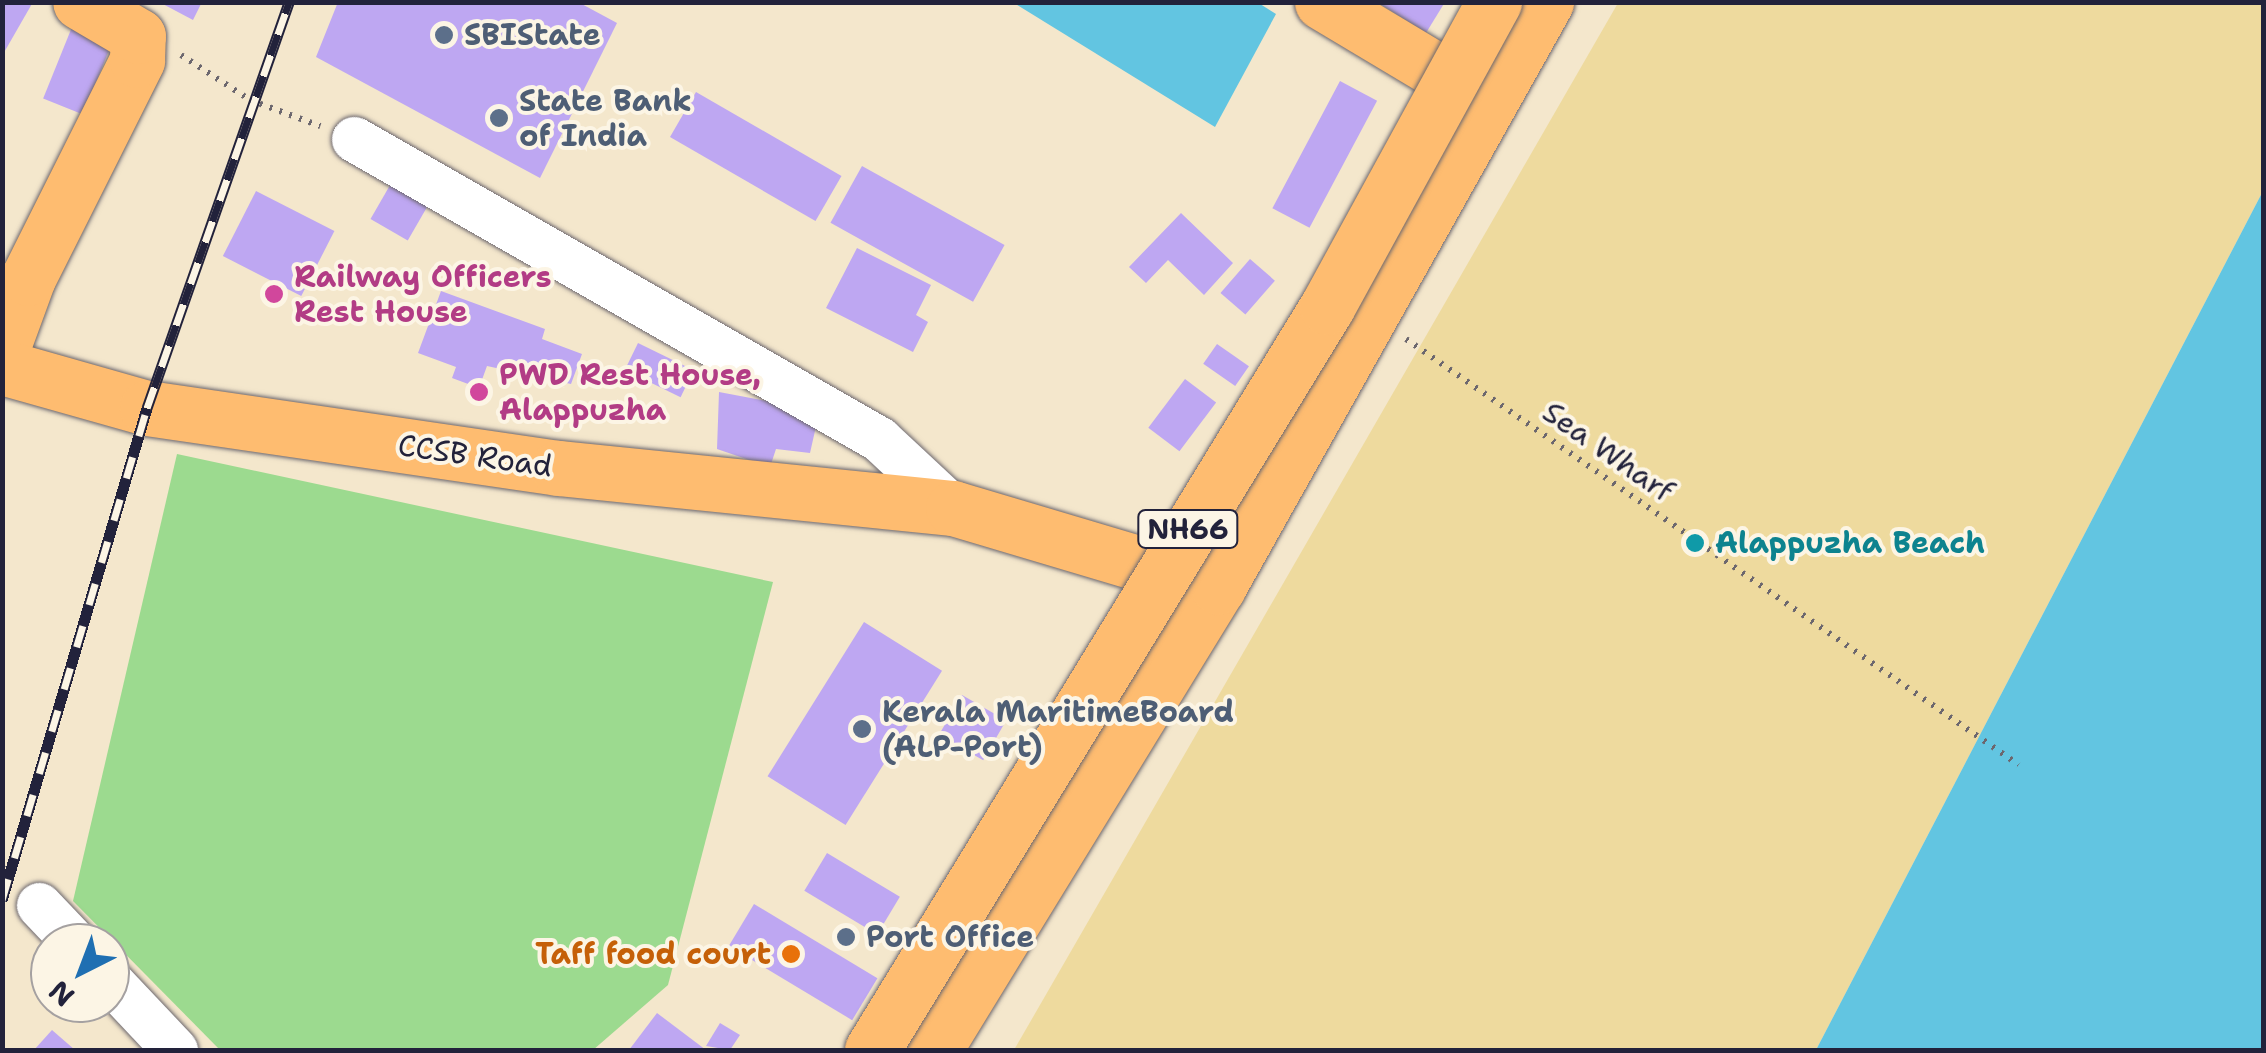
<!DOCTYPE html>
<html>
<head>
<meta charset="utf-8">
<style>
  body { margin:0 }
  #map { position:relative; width:2266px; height:1053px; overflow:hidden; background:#f4e7cc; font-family:"Shantell Sans",sans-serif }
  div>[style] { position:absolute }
  .green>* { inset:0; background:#9cda8f }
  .sand>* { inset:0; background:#eeda9e }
  .water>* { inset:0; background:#62c5e1 }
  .building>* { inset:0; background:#bea7f2; transform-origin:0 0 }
  .path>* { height:6px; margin-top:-3px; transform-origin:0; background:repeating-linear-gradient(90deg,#6c676e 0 2.5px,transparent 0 10.5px) }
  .roads { filter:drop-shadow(0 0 2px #6c676e) drop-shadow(0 0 2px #6c676e) }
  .minor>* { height:45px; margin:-22.5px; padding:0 22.5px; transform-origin:22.5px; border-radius:22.5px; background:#fff }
  .major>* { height:55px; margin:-27.5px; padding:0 27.5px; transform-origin:27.5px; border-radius:27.5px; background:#febc70 }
  .rail>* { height:11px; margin-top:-5.5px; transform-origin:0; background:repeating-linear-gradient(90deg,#fcf5e5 0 22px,#22223b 0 44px); box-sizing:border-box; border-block:2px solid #22223b }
  .bridges { filter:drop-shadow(0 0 2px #6c676e) drop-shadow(0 0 2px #6c676e) }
  .highway-bridge>* { height:55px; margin:-27.5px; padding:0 27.5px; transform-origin:27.5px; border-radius:27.5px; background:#febc70 }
  .dots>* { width:28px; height:28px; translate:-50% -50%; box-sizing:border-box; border:5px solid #fcf5e5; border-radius:50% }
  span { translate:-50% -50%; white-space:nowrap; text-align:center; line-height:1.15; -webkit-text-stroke:8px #fcf5e5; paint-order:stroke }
  .shield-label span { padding:2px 8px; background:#fcf5e5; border:2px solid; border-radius:8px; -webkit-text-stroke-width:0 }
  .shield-label { font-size:28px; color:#22223b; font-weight:700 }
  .service-label { font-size:30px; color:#4e5e75; font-weight:700 }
  .left { translate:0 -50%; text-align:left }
  .hotel-label { font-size:30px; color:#b23c85; font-weight:700 }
  .street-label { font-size:30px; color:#22223b }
  .culture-label { font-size:30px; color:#0d838f; font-weight:700 }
  .food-label { font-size:30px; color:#c56008; font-weight:700 }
  .right { translate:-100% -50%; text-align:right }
  .frame { position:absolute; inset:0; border:5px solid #22223b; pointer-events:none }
  .north { position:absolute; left:30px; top:923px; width:100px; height:100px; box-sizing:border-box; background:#fcf5e5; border:2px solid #a5a1a1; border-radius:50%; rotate:222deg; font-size:28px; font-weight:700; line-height:40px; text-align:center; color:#22223b }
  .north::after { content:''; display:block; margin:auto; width:35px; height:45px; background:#1f6fb2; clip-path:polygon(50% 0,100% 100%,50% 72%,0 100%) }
</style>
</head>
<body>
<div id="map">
  <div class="green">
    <i style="clip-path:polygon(177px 454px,773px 582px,668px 985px,593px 1050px,220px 1050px,73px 901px)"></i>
  </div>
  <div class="sand">
    <i style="clip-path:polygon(1618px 3px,2263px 3px,2263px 191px,1816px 1050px,1014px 1050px)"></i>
  </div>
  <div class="water">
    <i style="clip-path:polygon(1257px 2px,1276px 14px,1215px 127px,1014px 3px)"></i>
    <i style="clip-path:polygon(2263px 191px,2263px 1050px,1816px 1050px)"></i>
  </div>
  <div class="building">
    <i style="clip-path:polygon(2px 2px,33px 2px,2px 56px)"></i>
    <i style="clip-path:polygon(159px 2px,202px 2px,193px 20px)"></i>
    <i style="clip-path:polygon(338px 2px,578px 2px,617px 23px,540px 178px,316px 57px)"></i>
    <i style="clip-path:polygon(1377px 2px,1445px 2px,1426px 33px)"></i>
    <i style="left:72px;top:27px;width:43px;height:77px;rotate:22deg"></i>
    <i style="left:1340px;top:81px;width:42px;height:144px;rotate:28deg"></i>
    <i style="left:696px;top:92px;width:168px;height:52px;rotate:30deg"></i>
    <i style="left:862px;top:166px;width:163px;height:65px;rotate:29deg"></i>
    <i style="left:393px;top:180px;width:43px;height:45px;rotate:30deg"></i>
    <i style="left:256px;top:191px;width:88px;height:73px;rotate:27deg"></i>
    <i style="clip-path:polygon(1181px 213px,1233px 263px,1204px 295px,1168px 260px,1146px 283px,1129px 267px)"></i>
    <i style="clip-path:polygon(857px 248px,931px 285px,916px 315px,928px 322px,913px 352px,826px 308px)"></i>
    <i style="left:1250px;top:259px;width:33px;height:45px;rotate:41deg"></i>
    <i style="clip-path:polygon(441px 291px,545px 329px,542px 339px,582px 354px,571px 384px,487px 366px,479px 388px,452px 378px,456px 367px,418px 353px)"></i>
    <i style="left:638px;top:343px;width:62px;height:30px;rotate:26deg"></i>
    <i style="left:1217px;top:344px;width:39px;height:24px;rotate:35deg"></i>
    <i style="left:1185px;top:379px;width:39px;height:61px;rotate:37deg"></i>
    <i style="clip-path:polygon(719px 392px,804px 408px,817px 422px,810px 453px,776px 449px,770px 467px,717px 449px)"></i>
    <i style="left:864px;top:622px;width:92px;height:182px;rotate:32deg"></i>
    <i style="left:962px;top:695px;width:51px;height:46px;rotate:30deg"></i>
    <i style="left:827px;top:853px;width:85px;height:44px;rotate:31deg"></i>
    <i style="left:754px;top:904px;width:144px;height:49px;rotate:31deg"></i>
    <i style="clip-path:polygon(657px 1013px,706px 1050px,629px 1050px)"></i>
    <i style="clip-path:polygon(720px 1023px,740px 1035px,730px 1050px,706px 1046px)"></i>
    <i style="clip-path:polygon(52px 1030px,75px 1050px,34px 1050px)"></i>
  </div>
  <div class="path">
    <i style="left:181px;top:55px;width:82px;rotate:33.1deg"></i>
    <i style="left:250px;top:100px;width:75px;rotate:20.4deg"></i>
    <i style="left:1406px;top:339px;width:746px;rotate:34.8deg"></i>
    <i style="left:2px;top:867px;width:19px;rotate:43deg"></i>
  </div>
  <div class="roads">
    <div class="minor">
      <i style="left:354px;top:139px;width:605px;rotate:29.74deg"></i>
      <i style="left:879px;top:439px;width:101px;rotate:43deg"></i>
      <i style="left:39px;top:905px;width:52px;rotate:46.5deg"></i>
      <i style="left:110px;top:981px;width:95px;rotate:46.7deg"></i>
    </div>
    <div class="major">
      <i style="left:1322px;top:2px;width:195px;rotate:30.9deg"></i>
      <i style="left:2px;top:349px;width:76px;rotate:-69.9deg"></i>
      <i style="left:28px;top:278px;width:244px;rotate:-63.4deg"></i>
      <i style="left:137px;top:60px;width:24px;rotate:-88deg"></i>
      <i style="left:138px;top:36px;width:67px;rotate:-149.6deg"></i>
      <i style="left:2px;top:367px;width:151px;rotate:15.8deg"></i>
      <i style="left:147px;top:408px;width:415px;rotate:8.3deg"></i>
      <i style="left:558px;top:468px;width:397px;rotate:5.8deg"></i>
      <i style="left:953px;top:508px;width:277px;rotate:16.6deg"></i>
      <i style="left:934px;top:1050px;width:543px;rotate:-58.48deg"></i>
      <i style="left:1218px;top:587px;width:671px;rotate:-60.72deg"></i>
    </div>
  </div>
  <div class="rail">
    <i style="left:2px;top:900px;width:513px;rotate:-73.58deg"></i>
    <i style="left:147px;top:408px;width:430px;rotate:-70.7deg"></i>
  </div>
  <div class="bridges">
    <div class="highway-bridge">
      <i style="left:872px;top:1050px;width:871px;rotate:-58.52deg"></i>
      <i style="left:1327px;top:307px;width:348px;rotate:-61.3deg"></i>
    </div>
  </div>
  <div class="dots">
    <i style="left:444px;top:35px;background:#5c6f8a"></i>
    <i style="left:499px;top:118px;background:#5c6f8a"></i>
    <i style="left:274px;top:294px;background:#d1479c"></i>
    <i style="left:479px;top:392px;background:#d1479c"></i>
    <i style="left:1695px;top:543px;background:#0f9aa8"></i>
    <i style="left:862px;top:729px;background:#5c6f8a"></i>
    <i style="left:846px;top:937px;background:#5c6f8a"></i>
    <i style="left:791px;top:954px;background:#e8710a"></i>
  </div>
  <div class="shield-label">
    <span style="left:1188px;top:529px">NH66</span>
  </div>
  <div class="service-label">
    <span class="left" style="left:464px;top:35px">SBIState</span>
    <span class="left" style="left:519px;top:118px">State Bank<br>of India</span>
    <span class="left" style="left:882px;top:729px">Kerala MaritimeBoard<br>(ALP-Port)</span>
    <span class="left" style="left:866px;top:937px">Port Office</span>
  </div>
  <div class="hotel-label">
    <span class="left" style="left:294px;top:294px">Railway Officers<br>Rest House</span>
    <span class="left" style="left:499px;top:392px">PWD Rest House,<br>Alappuzha</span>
  </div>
  <div class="street-label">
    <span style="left:1608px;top:452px;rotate:35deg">Sea Wharf</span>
    <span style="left:475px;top:456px;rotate:8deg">CCSB Road</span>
  </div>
  <div class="culture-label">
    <span class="left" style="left:1715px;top:543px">Alappuzha Beach</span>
  </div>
  <div class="food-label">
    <span class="right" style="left:771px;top:954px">Taff food court</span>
  </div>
  <div class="frame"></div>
  <div class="north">N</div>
</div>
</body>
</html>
